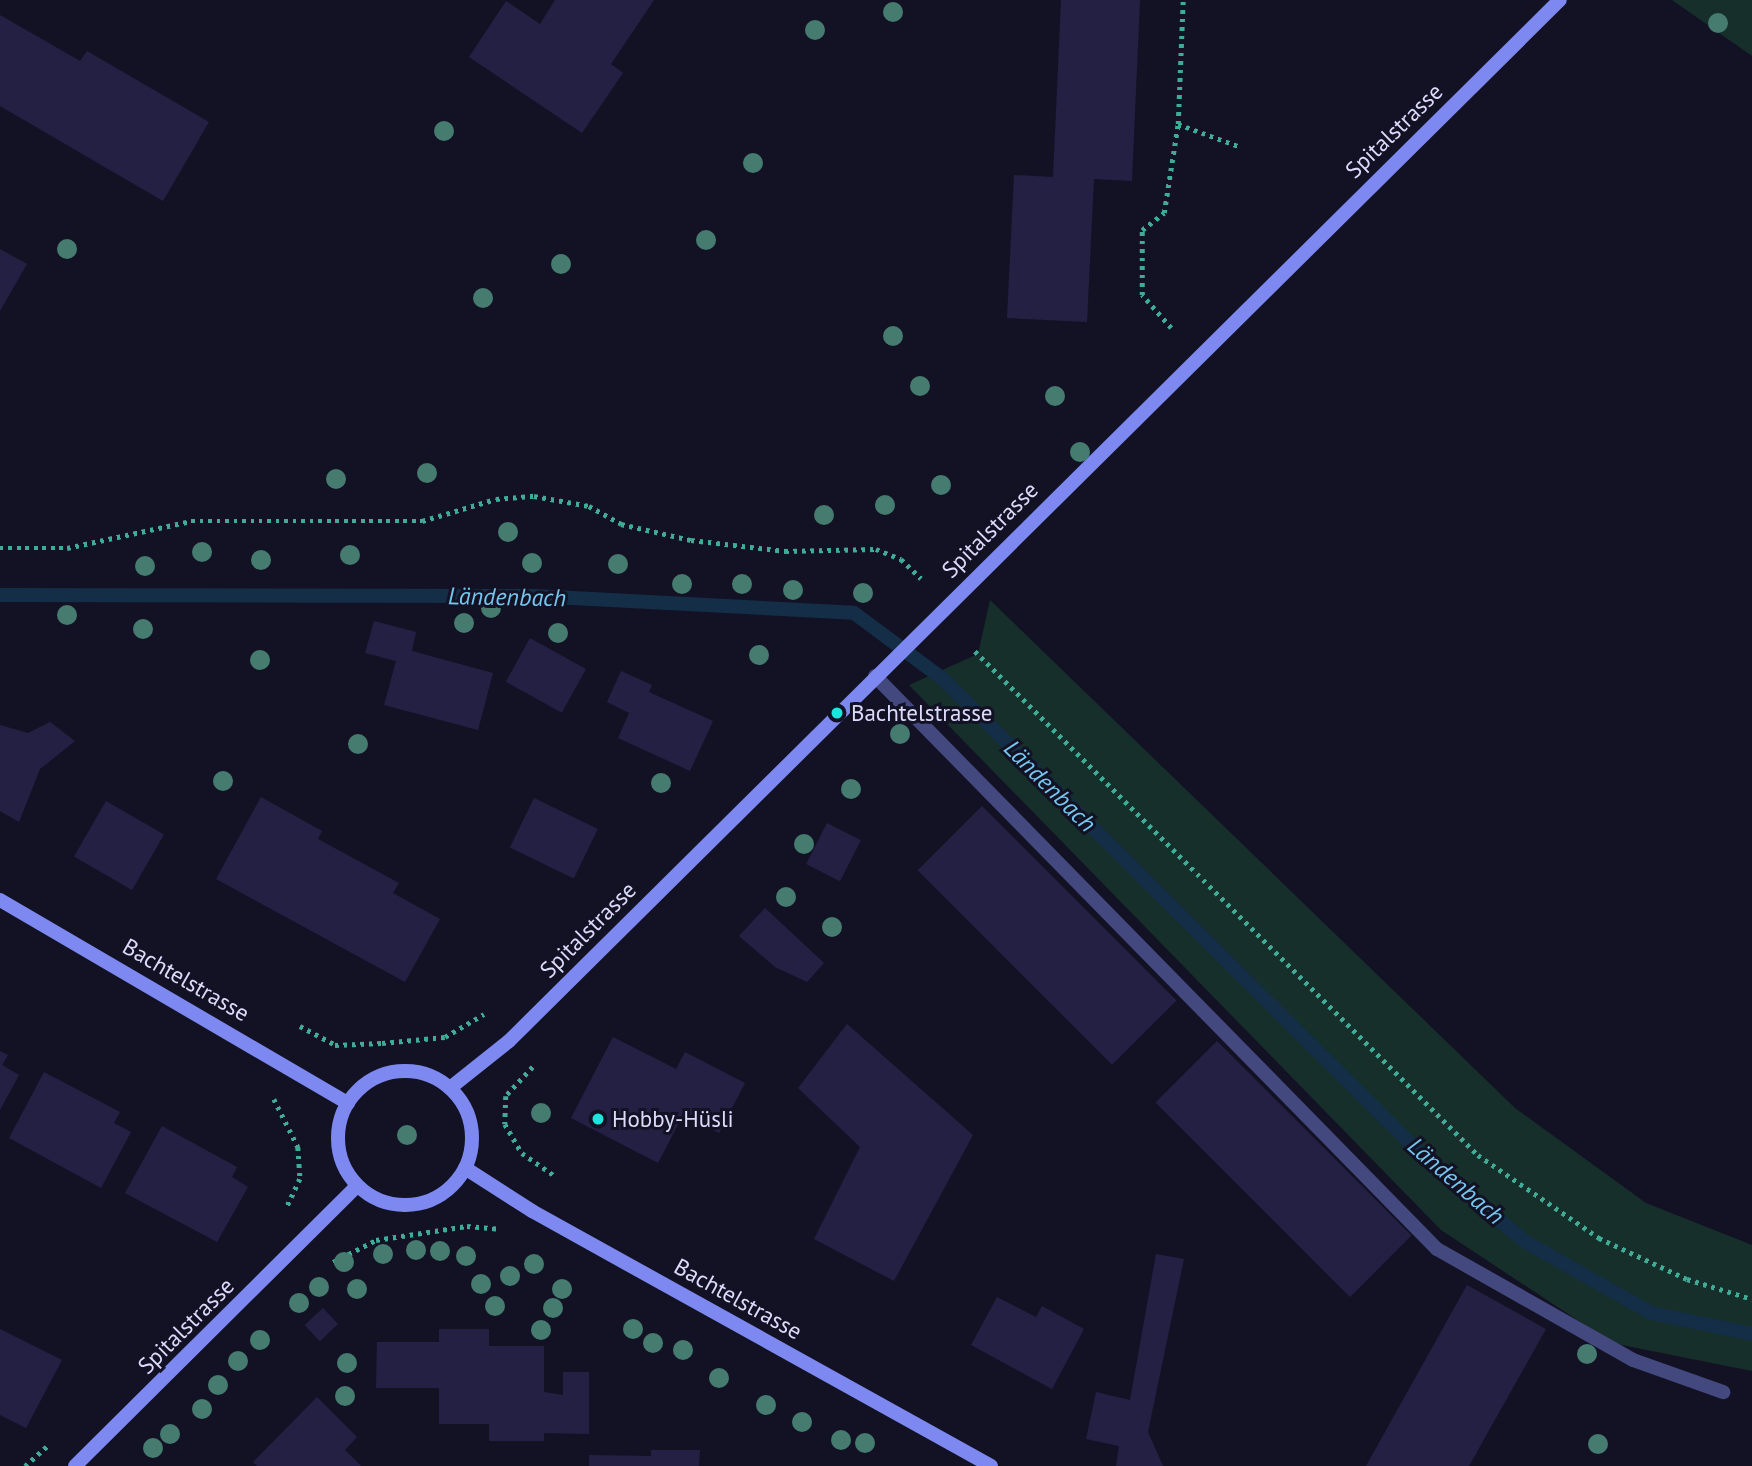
<!DOCTYPE html>
<html>
<head>
<meta charset="utf-8">
<style>
  body { margin:0 }
  #map { position:relative; width:1752px; height:1466px; overflow:hidden; background:#131225; font-family:"PT Sans",sans-serif }
  div>[style] { position:absolute }
  .green>* { inset:0; background:#162f2a }
  .stream>* { height:14px; margin:-7px; padding:0 7px; transform-origin:7px; border-radius:7px; background:#152e47 }
  .building>* { inset:0; background:#232044; transform-origin:0 0 }
  .path>* { height:4.5px; margin-top:-2.25px; transform-origin:0; background:repeating-linear-gradient(90deg,#3eac96 0 3.5px,transparent 0 8.5px) }
  .lane>* { height:14px; margin:-7px; padding:0 7px; transform-origin:7px; border-radius:7px; background:#43497f }
  .secondary>* { height:14px; margin:-7px; padding:0 7px; transform-origin:7px; border-radius:7px; background:#7d89f0 }
  .secondary>.ring { margin:-7px; padding:0; box-sizing:content-box; background:none; border:14px solid #7d89f0; border-radius:50% }
  .trees>* { width:20px; height:20px; margin:-10px; border-radius:50%; background:#457c6f }
  .dots>* { width:19px; height:19px; translate:-50% -50%; box-sizing:border-box; border:4px solid #131225; border-radius:50% }
  span { translate:-50% -50%; white-space:nowrap; text-align:center; line-height:1.15; -webkit-text-stroke:6px #131225; paint-order:stroke }
  .street-label { font-size:23px; color:#dbdbfb }
  .poi-label { font-size:23px; color:#dbdbfb }
  .left { translate:0 -50%; text-align:left }
  .water-label { font-size:24px; color:#75c7ef; font-style:italic }
</style>
</head>
<body>
<div id="map">
  <div class="green">
    <i style="clip-path:polygon(1672px 0,1752px 0,1752px 56px)"></i>
    <i style="clip-path:polygon(990px 600px,1515px 1108px,1646px 1203px,1752px 1245px,1752px 1371px,1612px 1343px,1441px 1230px,909px 685px,978px 654px)"></i>
  </div>
  <div class="stream">
    <i style="left:0;top:595px;width:534px;rotate:0.11deg"></i>
    <i style="left:534px;top:596px;width:320px;rotate:3deg"></i>
    <i style="left:854px;top:613px;width:111px;rotate:36.6deg"></i>
    <i style="left:943px;top:679px;width:691px;rotate:44.82deg"></i>
    <i style="left:1433px;top:1166px;width:120px;rotate:39.3deg"></i>
    <i style="left:1526px;top:1242px;width:144px;rotate:29.6deg"></i>
    <i style="left:1651px;top:1313px;width:103px;rotate:11.7deg"></i>
  </div>
  <div class="building">
    <i style="clip-path:polygon(555px 0,654px 0,611px 64px,623px 73px,582px 133px,469px 57px,506px 1px,540px 24px)"></i>
    <i style="clip-path:polygon(1061px 0,1140px 0,1132px 181px,1094px 179px,1087px 322px,1007px 318px,1014px 175px,1053px 177px)"></i>
    <i style="clip-path:polygon(0 15px,80px 61px,87px 51px,209px 122px,163px 201px,0 106px)"></i>
    <i style="clip-path:polygon(0 249px,27px 264px,0 311px)"></i>
    <i style="clip-path:polygon(374px 621px,416px 632px,412px 651px,493px 673px,478px 730px,384px 705px,396px 661px,365px 653px)"></i>
    <i style="left:530px;top:638px;width:64px;height:50px;rotate:29deg"></i>
    <i style="clip-path:polygon(621px 671px,652px 685px,649px 692px,713px 721px,690px 771px,618px 738px,629px 713px,607px 702px)"></i>
    <i style="clip-path:polygon(50px 722px,75px 741px,40px 769px,19px 822px,0 811px,0 725px,28px 733px)"></i>
    <i style="clip-path:polygon(261px 797px,322px 831px,318px 839px,399px 883px,393px 893px,440px 919px,405px 982px,216px 879px)"></i>
    <i style="left:534px;top:798px;width:71px;height:55px;rotate:26deg"></i>
    <i style="left:106px;top:801px;width:67px;height:64px;rotate:30deg"></i>
    <i style="left:982px;top:806px;width:275px;height:91px;rotate:45deg"></i>
    <i style="left:827px;top:823px;width:38px;height:46px;rotate:27deg"></i>
    <i style="clip-path:polygon(765px 908px,824px 963px,807px 982px,775px 967px,739px 936px)"></i>
    <i style="clip-path:polygon(847px 1024px,973px 1135px,894px 1281px,814px 1239px,860px 1147px,798px 1088px)"></i>
    <i style="clip-path:polygon(613px 1037px,676px 1069px,685px 1052px,745px 1083px,719px 1133px,683px 1115px,658px 1163px,571px 1118px)"></i>
    <i style="left:1217px;top:1041px;width:275px;height:87px;rotate:45deg"></i>
    <i style="clip-path:polygon(0 1051px,8px 1055px,2px 1065px,19px 1075px,0 1110px)"></i>
    <i style="clip-path:polygon(44px 1072px,120px 1112px,114px 1123px,131px 1132px,101px 1188px,9px 1138px)"></i>
    <i style="clip-path:polygon(162px 1126px,237px 1167px,232px 1177px,248px 1187px,217px 1242px,125px 1193px)"></i>
    <i style="clip-path:polygon(1156px 1254px,1184px 1259px,1148px 1432px,1163px 1466px,1116px 1466px,1119px 1446px,1086px 1439px,1096px 1392px,1130px 1400px)"></i>
    <i style="clip-path:polygon(1467px 1285px,1546px 1329px,1469px 1466px,1366px 1466px)"></i>
    <i style="clip-path:polygon(997px 1297px,1036px 1317px,1042px 1306px,1084px 1329px,1052px 1389px,971px 1345px)"></i>
    <i style="left:323px;top:1308px;width:22px;height:25px;rotate:47deg"></i>
    <i style="clip-path:polygon(0 1329px,62px 1360px,26px 1428px,0 1415px)"></i>
    <i style="clip-path:polygon(439px 1329px,489px 1329px,489px 1346px,544px 1346px,544px 1392px,563px 1395px,563px 1372px,589px 1372px,589px 1434px,544px 1433px,544px 1441px,489px 1441px,489px 1424px,439px 1424px,439px 1388px,376px 1388px,377px 1342px,439px 1342px)"></i>
    <i style="clip-path:polygon(317px 1397px,357px 1437px,345px 1450px,361px 1466px,257px 1466px,253px 1462px)"></i>
    <i style="clip-path:polygon(651px 1450px,700px 1450px,699px 1466px,589px 1466px,589px 1455px,651px 1456px)"></i>
  </div>
  <div class="path">
    <i style="left:1178px;top:124px;width:67px;rotate:20.1deg"></i>
    <i style="left:1171px;top:328px;width:44px;rotate:-131.3deg"></i>
    <i style="left:1142px;top:295px;width:65px;rotate:-90deg"></i>
    <i style="left:1142px;top:230px;width:28px;rotate:-38deg"></i>
    <i style="left:1164px;top:213px;width:90px;rotate:-81.1deg"></i>
    <i style="left:1178px;top:124px;width:124px;rotate:-87.7deg"></i>
    <i style="left:0;top:548px;width:67px"></i>
    <i style="left:67px;top:548px;width:127px;rotate:-12.3deg"></i>
    <i style="left:191px;top:521px;width:231px"></i>
    <i style="left:422px;top:521px;width:77px;rotate:-16.6deg"></i>
    <i style="left:496px;top:499px;width:38px;rotate:-5deg"></i>
    <i style="left:534px;top:496px;width:56px;rotate:10.3deg"></i>
    <i style="left:589px;top:506px;width:37px;rotate:29deg"></i>
    <i style="left:621px;top:524px;width:72px;rotate:12.9deg"></i>
    <i style="left:691px;top:540px;width:95px;rotate:6.7deg"></i>
    <i style="left:785px;top:551px;width:91px;rotate:-1.3deg"></i>
    <i style="left:876px;top:549px;width:27px;rotate:22deg"></i>
    <i style="left:901px;top:559px;width:28px;rotate:44deg"></i>
    <i style="left:975px;top:651px;width:712px;rotate:45.06deg"></i>
    <i style="left:1478px;top:1155px;width:147px;rotate:34.4deg"></i>
    <i style="left:1599px;top:1238px;width:97px;rotate:25deg"></i>
    <i style="left:1687px;top:1279px;width:68px;rotate:17.1deg"></i>
    <i style="left:300px;top:1026px;width:40px;rotate:28deg"></i>
    <i style="left:335px;top:1045px;width:47px;rotate:-2.4deg"></i>
    <i style="left:382px;top:1043px;width:63px;rotate:-5.4deg"></i>
    <i style="left:445px;top:1037px;width:45px;rotate:-30.5deg"></i>
    <i style="left:533px;top:1067px;width:40px;rotate:133deg"></i>
    <i style="left:506px;top:1096px;width:28px;rotate:92deg"></i>
    <i style="left:505px;top:1124px;width:34px;rotate:60deg"></i>
    <i style="left:522px;top:1153px;width:39px;rotate:35deg"></i>
    <i style="left:274px;top:1099px;width:54px;rotate:63.4deg"></i>
    <i style="left:298px;top:1147px;width:32px;rotate:86deg"></i>
    <i style="left:300px;top:1179px;width:31px;rotate:115deg"></i>
    <i style="left:333px;top:1262px;width:48px;rotate:-27.1deg"></i>
    <i style="left:376px;top:1240px;width:92px;rotate:-8.7deg"></i>
    <i style="left:467px;top:1226px;width:32px;rotate:5deg"></i>
    <i style="left:25px;top:1466px;width:31px;rotate:-42deg"></i>
  </div>
  <div class="lane">
    <i style="left:875px;top:676px;width:803px;rotate:45.56deg"></i>
    <i style="left:1437px;top:1249px;width:225px;rotate:29.5deg"></i>
    <i style="left:1633px;top:1360px;width:96px;rotate:19.6deg"></i>
  </div>
  <div class="secondary">
    <i style="left:0;top:900px;width:403px;rotate:30.3deg"></i>
    <i class="ring" style="left:338px;top:1071px;width:120px;height:120px"></i>
    <i style="left:450px;top:1088px;width:75px;rotate:-38.5deg"></i>
    <i style="left:509px;top:1041px;width:1479px;rotate:-44.73deg"></i>
    <i style="left:465px;top:1168px;width:80px;rotate:32.7deg"></i>
    <i style="left:532px;top:1211px;width:525px;rotate:29.05deg"></i>
    <i style="left:75px;top:1466px;width:397px;rotate:-44.8deg"></i>
  </div>
  <div class="trees">
    <i style="left:893px;top:12px"></i>
    <i style="left:1718px;top:23px"></i>
    <i style="left:815px;top:30px"></i>
    <i style="left:444px;top:131px"></i>
    <i style="left:753px;top:163px"></i>
    <i style="left:706px;top:240px"></i>
    <i style="left:67px;top:249px"></i>
    <i style="left:561px;top:264px"></i>
    <i style="left:483px;top:298px"></i>
    <i style="left:893px;top:336px"></i>
    <i style="left:920px;top:386px"></i>
    <i style="left:1055px;top:396px"></i>
    <i style="left:1080px;top:452px"></i>
    <i style="left:427px;top:473px"></i>
    <i style="left:336px;top:479px"></i>
    <i style="left:941px;top:485px"></i>
    <i style="left:885px;top:505px"></i>
    <i style="left:824px;top:515px"></i>
    <i style="left:508px;top:532px"></i>
    <i style="left:202px;top:552px"></i>
    <i style="left:350px;top:555px"></i>
    <i style="left:261px;top:560px"></i>
    <i style="left:532px;top:563px"></i>
    <i style="left:618px;top:564px"></i>
    <i style="left:145px;top:566px"></i>
    <i style="left:682px;top:584px"></i>
    <i style="left:742px;top:584px"></i>
    <i style="left:793px;top:590px"></i>
    <i style="left:863px;top:593px"></i>
    <i style="left:491px;top:608px"></i>
    <i style="left:67px;top:615px"></i>
    <i style="left:464px;top:623px"></i>
    <i style="left:143px;top:629px"></i>
    <i style="left:558px;top:633px"></i>
    <i style="left:759px;top:655px"></i>
    <i style="left:260px;top:660px"></i>
    <i style="left:900px;top:734px"></i>
    <i style="left:358px;top:744px"></i>
    <i style="left:223px;top:781px"></i>
    <i style="left:661px;top:783px"></i>
    <i style="left:851px;top:789px"></i>
    <i style="left:804px;top:844px"></i>
    <i style="left:786px;top:897px"></i>
    <i style="left:832px;top:927px"></i>
    <i style="left:541px;top:1113px"></i>
    <i style="left:407px;top:1135px"></i>
    <i style="left:416px;top:1250px"></i>
    <i style="left:440px;top:1251px"></i>
    <i style="left:383px;top:1254px"></i>
    <i style="left:466px;top:1256px"></i>
    <i style="left:344px;top:1262px"></i>
    <i style="left:534px;top:1264px"></i>
    <i style="left:510px;top:1276px"></i>
    <i style="left:481px;top:1284px"></i>
    <i style="left:319px;top:1287px"></i>
    <i style="left:357px;top:1289px"></i>
    <i style="left:562px;top:1289px"></i>
    <i style="left:299px;top:1303px"></i>
    <i style="left:495px;top:1306px"></i>
    <i style="left:553px;top:1308px"></i>
    <i style="left:633px;top:1329px"></i>
    <i style="left:541px;top:1330px"></i>
    <i style="left:260px;top:1340px"></i>
    <i style="left:653px;top:1343px"></i>
    <i style="left:683px;top:1350px"></i>
    <i style="left:1587px;top:1354px"></i>
    <i style="left:238px;top:1361px"></i>
    <i style="left:347px;top:1363px"></i>
    <i style="left:719px;top:1378px"></i>
    <i style="left:218px;top:1385px"></i>
    <i style="left:345px;top:1396px"></i>
    <i style="left:766px;top:1405px"></i>
    <i style="left:202px;top:1409px"></i>
    <i style="left:802px;top:1422px"></i>
    <i style="left:170px;top:1434px"></i>
    <i style="left:841px;top:1440px"></i>
    <i style="left:865px;top:1443px"></i>
    <i style="left:1598px;top:1444px"></i>
    <i style="left:153px;top:1448px"></i>
  </div>
  <div class="dots">
    <i style="left:837px;top:713px;background:#1de5dd"></i>
    <i style="left:598px;top:1119px;background:#1de5dd"></i>
  </div>
  <div class="street-label">
    <span style="left:1394px;top:131px;rotate:-44deg">Spitalstrasse</span>
    <span style="left:990px;top:530px;rotate:-45deg">Spitalstrasse</span>
    <span style="left:588px;top:930px;rotate:-45deg">Spitalstrasse</span>
    <span style="left:186px;top:980px;rotate:30deg">Bachtelstrasse</span>
    <span style="left:738px;top:1299px;rotate:29deg">Bachtelstrasse</span>
    <span style="left:186px;top:1326px;rotate:-45deg">Spitalstrasse</span>
  </div>
  <div class="poi-label">
    <span class="left" style="left:851px;top:713px">Bachtelstrasse</span>
    <span class="left" style="left:612px;top:1119px">Hobby-Hüsli</span>
  </div>
  <div class="water-label">
    <span style="left:507px;top:597px;rotate:1deg">Ländenbach</span>
    <span style="left:1050px;top:786px;rotate:45deg">Ländenbach</span>
    <span style="left:1456px;top:1181px;rotate:41deg">Ländenbach</span>
  </div>
</div>
</body>
</html>
